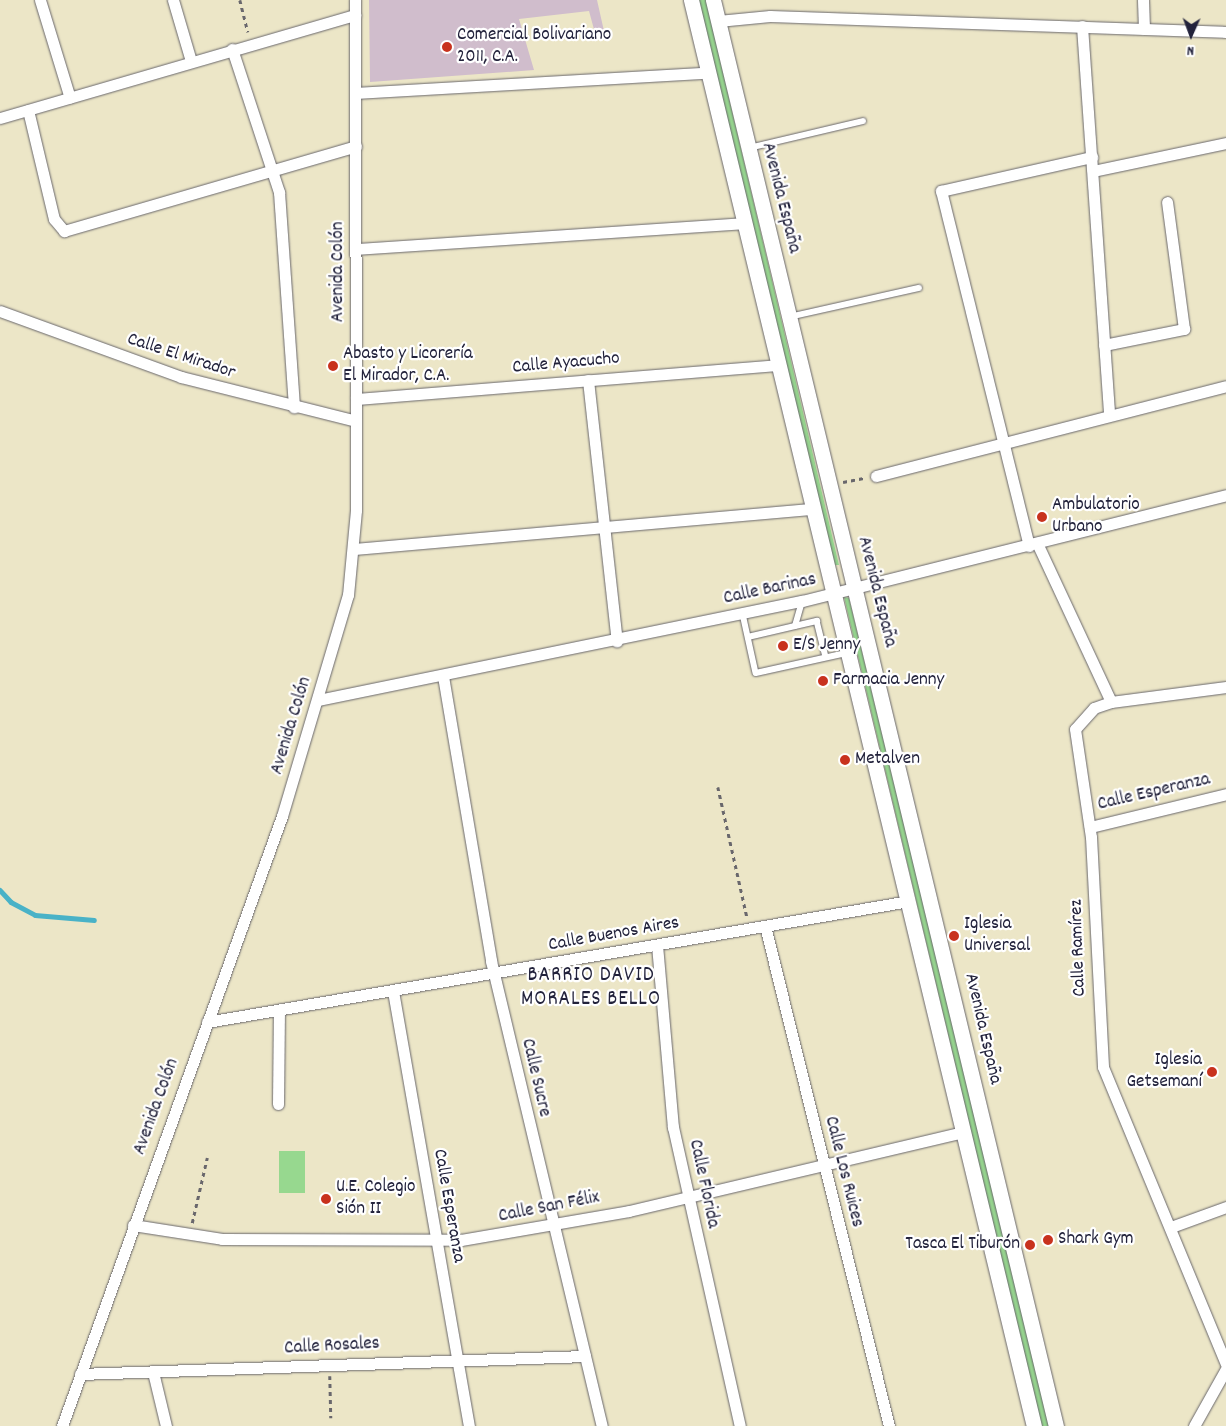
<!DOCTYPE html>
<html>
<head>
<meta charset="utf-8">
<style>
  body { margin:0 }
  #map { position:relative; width:1226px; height:1426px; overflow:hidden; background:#ece6c7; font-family:Dekko,sans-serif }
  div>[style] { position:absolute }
  .industrial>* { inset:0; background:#d0bdcc }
  .green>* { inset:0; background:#97d88f; transform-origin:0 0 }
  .stream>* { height:4.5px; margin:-2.25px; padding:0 2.25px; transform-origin:2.25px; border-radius:2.25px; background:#49b2c7 }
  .path>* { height:2.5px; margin-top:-1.25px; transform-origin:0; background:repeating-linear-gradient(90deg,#69676c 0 4px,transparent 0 8px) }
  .roads { filter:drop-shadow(0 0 1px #69676c) drop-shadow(0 0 1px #69676c) }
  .lane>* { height:5.5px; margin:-2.75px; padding:0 2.75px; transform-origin:2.75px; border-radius:2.75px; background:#fff }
  .street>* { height:11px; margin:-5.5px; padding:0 5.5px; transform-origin:5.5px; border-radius:5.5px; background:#fff }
  .secondary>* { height:15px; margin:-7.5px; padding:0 7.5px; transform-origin:7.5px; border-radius:7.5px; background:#fff }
  .dots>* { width:14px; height:14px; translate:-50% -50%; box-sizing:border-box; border:2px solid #fff; border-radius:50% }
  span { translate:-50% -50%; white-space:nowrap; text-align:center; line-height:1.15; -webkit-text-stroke:4.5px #fff; paint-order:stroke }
  .poi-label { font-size:19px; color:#22223b }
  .left { translate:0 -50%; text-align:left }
  .right { translate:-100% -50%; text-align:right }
  .street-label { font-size:19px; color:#22223b }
  .quarter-label { font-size:21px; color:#22223b; letter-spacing:1px }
  .north { position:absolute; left:1166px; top:10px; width:50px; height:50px; -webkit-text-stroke:4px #fff; paint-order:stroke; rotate:182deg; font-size:14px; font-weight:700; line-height:20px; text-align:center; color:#22223b }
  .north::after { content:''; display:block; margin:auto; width:18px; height:22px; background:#22223b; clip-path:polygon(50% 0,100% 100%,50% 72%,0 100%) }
</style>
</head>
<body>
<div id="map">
  <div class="industrial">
    <i style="clip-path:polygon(369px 0,597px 0,606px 40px,595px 33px,589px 11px,519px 19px,534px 70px,370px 82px)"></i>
  </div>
  <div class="green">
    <i style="clip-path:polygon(698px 0,706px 0,839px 565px,834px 565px)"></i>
    <i style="clip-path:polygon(844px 597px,849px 598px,1050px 1426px,1041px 1426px)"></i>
    <i style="left:279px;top:1151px;width:26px;height:42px"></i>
  </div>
  <div class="stream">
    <i style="left:0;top:890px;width:16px;rotate:47deg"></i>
    <i style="left:11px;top:902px;width:27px;rotate:28deg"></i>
    <i style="left:35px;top:915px;width:59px;rotate:4.8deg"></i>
  </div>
  <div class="path">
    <i style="left:240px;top:0;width:33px;rotate:76deg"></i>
    <i style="left:843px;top:482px;width:21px;rotate:-11deg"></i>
    <i style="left:718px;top:787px;width:133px;rotate:77.4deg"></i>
    <i style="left:192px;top:1223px;width:67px;rotate:-77deg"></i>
    <i style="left:330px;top:1376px;width:42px;rotate:88.6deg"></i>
  </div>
  <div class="roads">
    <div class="lane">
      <i style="left:749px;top:148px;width:117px;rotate:-13.3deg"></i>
      <i style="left:789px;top:317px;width:133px;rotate:-12.6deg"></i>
      <i style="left:743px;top:614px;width:60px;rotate:77.6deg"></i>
      <i style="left:756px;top:673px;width:92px;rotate:-12.5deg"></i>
      <i style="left:795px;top:626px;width:26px;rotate:-74deg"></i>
      <i style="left:748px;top:637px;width:71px;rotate:-13.1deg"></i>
      <i style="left:817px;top:621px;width:37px;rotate:76deg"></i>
    </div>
    <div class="street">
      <i style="left:40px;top:0;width:102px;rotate:73deg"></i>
      <i style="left:173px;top:0;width:64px;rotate:73.6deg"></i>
      <i style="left:1143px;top:0;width:29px;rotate:88deg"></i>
      <i style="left:718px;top:21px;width:52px;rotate:-5.5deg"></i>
      <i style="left:770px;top:16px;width:456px;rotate:2deg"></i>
      <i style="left:1082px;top:26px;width:390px;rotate:86deg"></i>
      <i style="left:232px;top:49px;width:151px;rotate:71.8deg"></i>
      <i style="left:279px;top:192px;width:216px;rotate:86deg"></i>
      <i style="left:356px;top:93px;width:353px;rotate:-3.3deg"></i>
      <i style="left:28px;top:110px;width:112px;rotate:76.6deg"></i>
      <i style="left:54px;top:219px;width:16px;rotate:50deg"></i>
      <i style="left:64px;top:231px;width:304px;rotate:-16.2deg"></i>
      <i style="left:0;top:118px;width:370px;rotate:-16.2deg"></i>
      <i style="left:1093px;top:171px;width:136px;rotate:-11.9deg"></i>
      <i style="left:356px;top:249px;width:389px;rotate:-3.8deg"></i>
      <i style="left:0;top:311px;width:193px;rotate:20deg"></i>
      <i style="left:181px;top:377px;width:180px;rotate:14.1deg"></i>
      <i style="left:1104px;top:345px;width:82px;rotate:-11.3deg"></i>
      <i style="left:1184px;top:329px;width:128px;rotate:-97.6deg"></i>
      <i style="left:588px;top:380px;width:263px;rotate:83.7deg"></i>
      <i style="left:356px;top:399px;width:423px;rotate:-4.6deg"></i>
      <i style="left:876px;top:476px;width:361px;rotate:-14.4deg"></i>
      <i style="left:1037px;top:543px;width:175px;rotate:65deg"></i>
      <i style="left:1029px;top:546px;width:366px;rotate:-103.9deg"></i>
      <i style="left:941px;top:191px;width:155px;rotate:-12.7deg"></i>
      <i style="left:354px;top:549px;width:461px;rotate:-5deg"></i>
      <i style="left:443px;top:676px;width:289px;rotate:80.4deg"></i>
      <i style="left:491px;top:961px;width:478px;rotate:76.6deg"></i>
      <i style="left:1226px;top:687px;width:116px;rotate:172.6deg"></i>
      <i style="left:1111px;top:702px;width:18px;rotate:161deg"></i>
      <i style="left:1094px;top:708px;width:28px;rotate:132deg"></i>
      <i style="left:1075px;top:729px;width:109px;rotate:81.6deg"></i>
      <i style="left:1091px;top:837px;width:230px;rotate:87deg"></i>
      <i style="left:1103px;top:1067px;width:321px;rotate:67.5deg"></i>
      <i style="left:318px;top:700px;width:494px;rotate:-11.6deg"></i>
      <i style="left:802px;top:601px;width:437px;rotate:-14deg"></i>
      <i style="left:1090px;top:827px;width:140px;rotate:-13.6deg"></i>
      <i style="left:765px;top:926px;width:515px;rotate:76.07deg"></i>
      <i style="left:657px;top:945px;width:183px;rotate:85deg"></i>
      <i style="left:673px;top:1127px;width:306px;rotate:77.4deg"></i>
      <i style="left:393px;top:991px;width:442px;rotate:80.1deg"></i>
      <i style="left:207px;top:1022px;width:712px;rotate:-9.78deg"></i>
      <i style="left:278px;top:1104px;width:94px;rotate:-89.4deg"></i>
      <i style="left:133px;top:1225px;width:90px;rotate:8.9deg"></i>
      <i style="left:222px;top:1239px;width:239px;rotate:0.2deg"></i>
      <i style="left:461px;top:1240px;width:170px;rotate:-9.8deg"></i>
      <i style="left:629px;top:1211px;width:344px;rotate:-13.3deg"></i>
      <i style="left:1171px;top:1227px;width:59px;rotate:-20deg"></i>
      <i style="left:153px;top:1372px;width:56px;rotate:76.5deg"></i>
      <i style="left:80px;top:1374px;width:505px;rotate:-2.04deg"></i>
      <i style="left:62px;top:1426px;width:648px;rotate:-70.17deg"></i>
      <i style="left:282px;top:816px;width:231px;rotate:-73.4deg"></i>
      <i style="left:348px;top:595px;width:85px;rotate:-84.6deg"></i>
      <i style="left:356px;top:510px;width:510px;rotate:-90.11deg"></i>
      <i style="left:1194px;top:1426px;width:65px;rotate:-60.7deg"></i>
    </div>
    <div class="secondary">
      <i style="left:691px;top:0;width:1467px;rotate:76.48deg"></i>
      <i style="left:713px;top:0;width:1467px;rotate:76.48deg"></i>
    </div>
  </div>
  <div class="dots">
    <i style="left:447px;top:47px;background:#c8321e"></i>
    <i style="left:333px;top:366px;background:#c8321e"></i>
    <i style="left:1042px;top:517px;background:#c8321e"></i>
    <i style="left:783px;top:646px;background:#c8321e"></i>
    <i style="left:823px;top:681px;background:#c8321e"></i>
    <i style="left:845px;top:760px;background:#c8321e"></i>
    <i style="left:954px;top:936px;background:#c8321e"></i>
    <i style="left:1212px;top:1072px;background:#c8321e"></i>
    <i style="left:326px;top:1199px;background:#c8321e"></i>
    <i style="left:1048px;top:1240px;background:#c8321e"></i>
    <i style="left:1030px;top:1245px;background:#c8321e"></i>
  </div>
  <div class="poi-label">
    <span class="left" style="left:457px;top:47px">Comercial Bolivariano<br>2011, C.A.</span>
    <span class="left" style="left:343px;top:366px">Abasto y Licorería<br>El Mirador, C.A.</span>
    <span class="left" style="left:1052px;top:517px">Ambulatorio<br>Urbano</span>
    <span class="left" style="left:793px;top:646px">E/S Jenny</span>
    <span class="left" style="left:833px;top:681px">Farmacia Jenny</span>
    <span class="left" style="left:855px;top:760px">Metalven</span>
    <span class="left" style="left:964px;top:936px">Iglesia<br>Universal</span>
    <span class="right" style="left:1202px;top:1072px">Iglesia<br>Getsemaní</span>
    <span class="left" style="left:336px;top:1199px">U.E. Colegio<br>Sión II</span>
    <span class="left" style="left:1058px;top:1240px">Shark Gym</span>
    <span class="right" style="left:1020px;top:1245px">Tasca El Tiburón</span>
  </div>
  <div class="street-label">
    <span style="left:780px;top:198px;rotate:76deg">Avenida España</span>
    <span style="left:339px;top:272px;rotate:-90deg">Avenida Colón</span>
    <span style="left:181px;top:357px;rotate:18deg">Calle El Mirador</span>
    <span style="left:566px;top:364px;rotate:-5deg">Calle Ayacucho</span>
    <span style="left:770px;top:590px;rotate:-12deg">Calle Barinas</span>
    <span style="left:876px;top:592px;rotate:76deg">Avenida España</span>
    <span style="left:292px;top:726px;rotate:-73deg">Avenida Colón</span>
    <span style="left:1154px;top:793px;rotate:-13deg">Calle Esperanza</span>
    <span style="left:614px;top:935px;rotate:-10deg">Calle Buenos Aires</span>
    <span style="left:1079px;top:948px;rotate:-92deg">Calle Ramírez</span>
    <span style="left:982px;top:1029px;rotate:77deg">Avenida España</span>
    <span style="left:535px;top:1078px;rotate:77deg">Calle Sucre</span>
    <span style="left:157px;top:1107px;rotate:-70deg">Avenida Colón</span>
    <span style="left:843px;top:1172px;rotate:76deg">Calle Los Ruices</span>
    <span style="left:703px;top:1184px;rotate:78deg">Calle Florida</span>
    <span style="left:448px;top:1206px;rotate:80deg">Calle Esperanza</span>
    <span style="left:549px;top:1208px;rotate:-11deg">Calle San Félix</span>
    <span style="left:332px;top:1347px;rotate:-3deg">Calle Rosales</span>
  </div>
  <div class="quarter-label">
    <span style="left:591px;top:988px">BARRIO DAVID<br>MORALES BELLO</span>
  </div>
  <div class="north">N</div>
</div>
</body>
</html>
